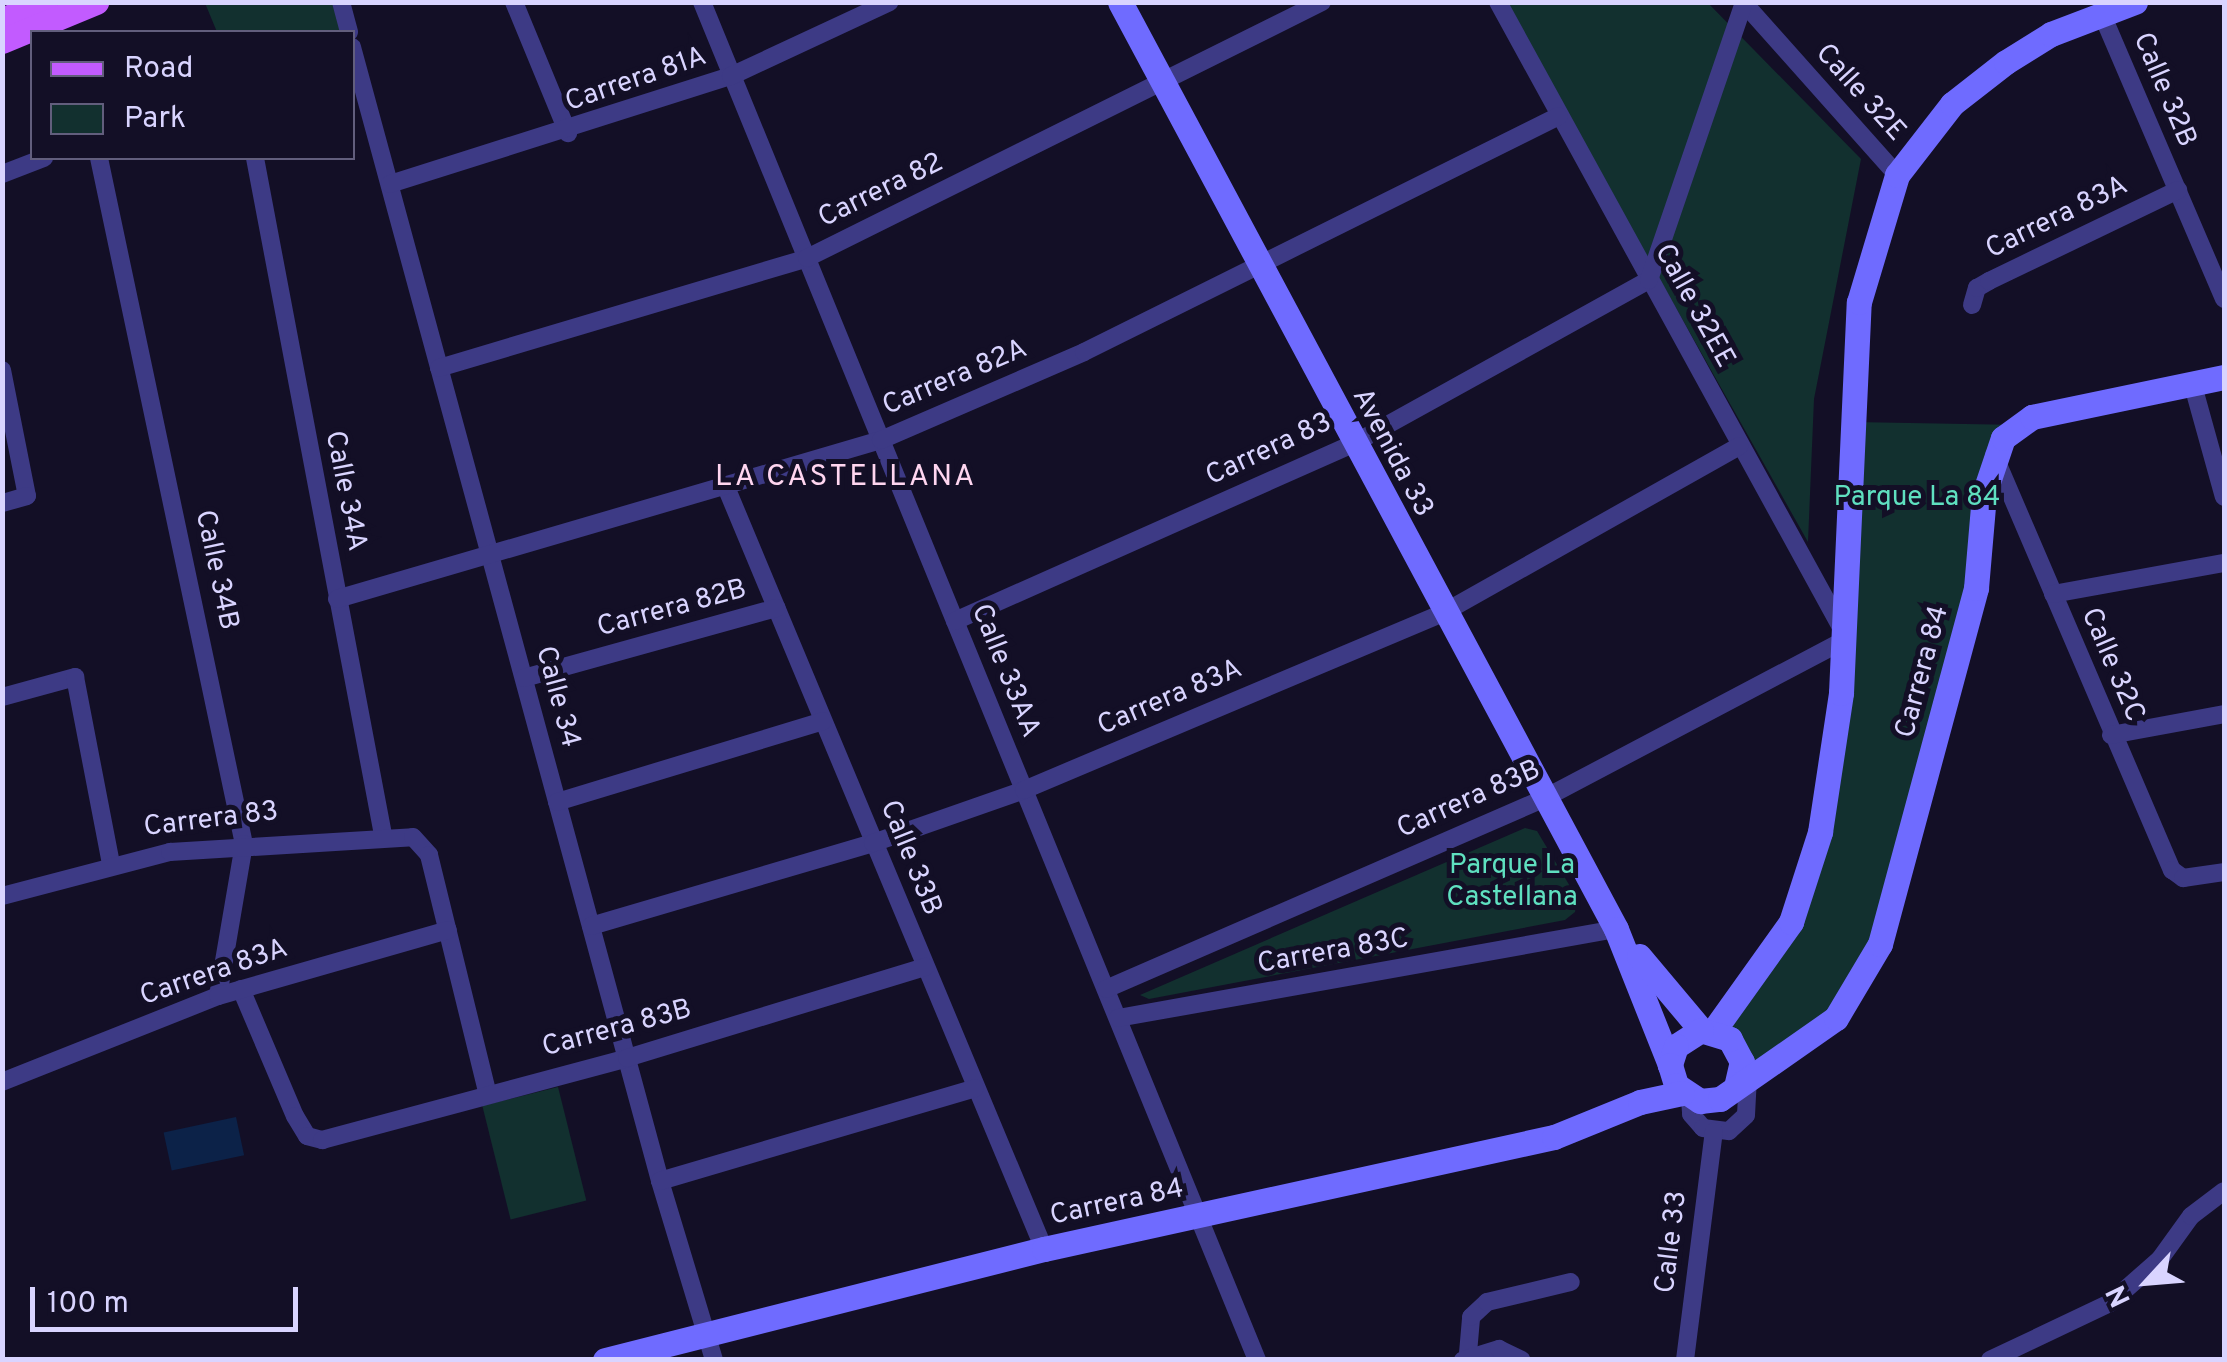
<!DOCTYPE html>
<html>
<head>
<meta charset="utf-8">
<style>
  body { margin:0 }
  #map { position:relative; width:2227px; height:1362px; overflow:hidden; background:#130f26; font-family:Overpass,sans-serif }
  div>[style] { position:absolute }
  .green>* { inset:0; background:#12302f; transform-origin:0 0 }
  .water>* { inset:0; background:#0c2248; transform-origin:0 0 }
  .street>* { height:18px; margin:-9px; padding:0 9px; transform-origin:9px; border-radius:9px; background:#3d3a85 }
  .secondary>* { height:25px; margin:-12.5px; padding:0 12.5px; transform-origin:12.5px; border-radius:12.5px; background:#6f6bff }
  .primary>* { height:25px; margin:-12.5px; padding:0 12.5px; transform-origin:12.5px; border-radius:12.5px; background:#c25bff }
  span { translate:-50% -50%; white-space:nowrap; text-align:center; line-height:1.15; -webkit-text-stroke:10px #130f26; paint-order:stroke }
  .street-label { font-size:28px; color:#d9d4ff }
  .park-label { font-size:28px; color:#5fe0c0 }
  .neighbourhood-label { font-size:30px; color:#ffd6f0; letter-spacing:2.5px }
  .frame { position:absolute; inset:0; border:5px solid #d9d4ff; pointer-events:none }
  .legend { position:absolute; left:30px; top:30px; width:325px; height:130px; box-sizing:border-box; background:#130f26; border:2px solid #625e7d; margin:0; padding:12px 18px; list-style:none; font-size:30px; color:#d9d4ff }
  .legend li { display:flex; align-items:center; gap:20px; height:50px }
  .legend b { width:50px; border:2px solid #625e7d }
  .north { position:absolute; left:2097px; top:1232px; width:100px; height:100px; -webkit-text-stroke:8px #130f26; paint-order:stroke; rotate:244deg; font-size:28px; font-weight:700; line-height:40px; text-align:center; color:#d9d4ff }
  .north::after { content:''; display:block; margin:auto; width:35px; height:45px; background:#d9d4ff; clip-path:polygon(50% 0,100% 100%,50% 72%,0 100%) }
  .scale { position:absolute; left:30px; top:1287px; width:268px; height:45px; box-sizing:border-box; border:5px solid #d9d4ff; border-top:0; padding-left:12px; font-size:30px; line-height:35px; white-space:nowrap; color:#d9d4ff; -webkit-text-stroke:8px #130f26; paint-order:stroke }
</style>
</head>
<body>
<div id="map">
  <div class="green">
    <i style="clip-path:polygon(205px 3px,332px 3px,342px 32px,217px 32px)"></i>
    <i style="clip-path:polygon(1504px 3px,1708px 3px,1861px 159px,1814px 399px,1808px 542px)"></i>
    <i style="clip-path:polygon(1853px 422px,2021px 425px,2003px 438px,1976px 588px,1854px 996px,1742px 1071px,1714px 1030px,1782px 938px,1816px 850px)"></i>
    <i style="clip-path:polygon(1525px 828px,1537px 831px,1577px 898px,1575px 912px,1565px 920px,1149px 999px,1140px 995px)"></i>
    <i style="left:558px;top:1087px;width:117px;height:78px;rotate:76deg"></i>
  </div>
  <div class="water">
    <i style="left:236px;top:1117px;width:39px;height:74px;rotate:78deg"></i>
  </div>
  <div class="street">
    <i style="left:341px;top:2px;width:31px;rotate:75deg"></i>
    <i style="left:514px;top:2px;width:142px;rotate:67.6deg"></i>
    <i style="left:702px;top:2px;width:1467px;rotate:67.77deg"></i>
    <i style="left:1498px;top:2px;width:715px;rotate:61.25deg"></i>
    <i style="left:1743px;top:2px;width:232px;rotate:48.3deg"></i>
    <i style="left:2101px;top:12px;width:312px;rotate:66.8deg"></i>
    <i style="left:352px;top:47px;width:1175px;rotate:74.8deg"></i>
    <i style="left:660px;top:1181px;width:187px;rotate:73.2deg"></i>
    <i style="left:99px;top:158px;width:701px;rotate:78.07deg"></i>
    <i style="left:244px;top:844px;width:154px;rotate:99.7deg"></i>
    <i style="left:255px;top:158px;width:689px;rotate:79.29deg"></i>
    <i style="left:2px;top:174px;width:45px;rotate:-20.9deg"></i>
    <i style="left:390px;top:184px;width:358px;rotate:-17.6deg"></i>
    <i style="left:731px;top:76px;width:175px;rotate:-25deg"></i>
    <i style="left:1972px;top:305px;width:18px;rotate:-74deg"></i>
    <i style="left:1977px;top:288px;width:14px;rotate:-30deg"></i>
    <i style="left:1989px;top:281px;width:210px;rotate:-25.7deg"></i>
    <i style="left:439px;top:368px;width:384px;rotate:-16.6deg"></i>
    <i style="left:807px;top:258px;width:575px;rotate:-26.43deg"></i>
    <i style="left:2px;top:370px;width:128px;rotate:78.8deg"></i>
    <i style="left:27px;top:496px;width:26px;rotate:164deg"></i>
    <i style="left:2192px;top:382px;width:119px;rotate:74.5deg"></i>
    <i style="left:1994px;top:455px;width:452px;rotate:66.8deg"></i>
    <i style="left:2172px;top:870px;width:14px;rotate:36deg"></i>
    <i style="left:2183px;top:878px;width:41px;rotate:-8.3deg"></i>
    <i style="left:726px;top:487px;width:826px;rotate:67.35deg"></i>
    <i style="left:2053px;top:594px;width:174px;rotate:-10.3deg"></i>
    <i style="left:337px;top:599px;width:567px;rotate:-16.29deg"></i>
    <i style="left:881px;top:440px;width:221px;rotate:-23.4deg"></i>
    <i style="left:1084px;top:352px;width:530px;rotate:-26.42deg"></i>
    <i style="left:955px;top:621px;width:436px;rotate:-24deg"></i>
    <i style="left:1353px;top:444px;width:338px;rotate:-29deg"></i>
    <i style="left:1649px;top:280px;width:294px;rotate:-71.1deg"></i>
    <i style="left:524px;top:678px;width:262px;rotate:-15.5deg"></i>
    <i style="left:2px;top:697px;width:76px;rotate:-15.3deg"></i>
    <i style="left:75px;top:677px;width:190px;rotate:79.1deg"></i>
    <i style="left:2111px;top:735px;width:115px;rotate:-10.5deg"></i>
    <i style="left:557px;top:802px;width:278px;rotate:-16.9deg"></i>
    <i style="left:2px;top:896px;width:174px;rotate:-14.7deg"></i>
    <i style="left:170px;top:852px;width:243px;rotate:-3.5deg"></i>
    <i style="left:413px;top:837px;width:24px;rotate:48deg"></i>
    <i style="left:429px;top:855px;width:243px;rotate:76.2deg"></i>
    <i style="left:591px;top:926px;width:294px;rotate:-16.4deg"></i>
    <i style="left:873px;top:843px;width:160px;rotate:-19.3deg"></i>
    <i style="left:1024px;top:790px;width:455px;rotate:-22.9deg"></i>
    <i style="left:1443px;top:613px;width:340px;rotate:-29.4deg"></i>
    <i style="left:241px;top:989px;width:138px;rotate:67deg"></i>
    <i style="left:295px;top:1116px;width:23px;rotate:59deg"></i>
    <i style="left:307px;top:1136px;width:16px;rotate:15deg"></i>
    <i style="left:322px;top:1140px;width:316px;rotate:-15deg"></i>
    <i style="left:627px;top:1058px;width:312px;rotate:-17deg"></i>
    <i style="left:1106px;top:989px;width:477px;rotate:-23.5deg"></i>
    <i style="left:1543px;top:799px;width:341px;rotate:-27.8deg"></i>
    <i style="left:1118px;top:1018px;width:506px;rotate:-10.13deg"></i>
    <i style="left:2px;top:1082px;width:232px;rotate:-21.7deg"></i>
    <i style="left:218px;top:996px;width:239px;rotate:-16deg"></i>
    <i style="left:1690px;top:1098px;width:16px;rotate:86deg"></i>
    <i style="left:1691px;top:1114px;width:18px;rotate:49deg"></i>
    <i style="left:1703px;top:1128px;width:26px;rotate:7deg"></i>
    <i style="left:1729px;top:1131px;width:23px;rotate:-43deg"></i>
    <i style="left:1746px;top:1115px;width:36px;rotate:-87deg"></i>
    <i style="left:660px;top:1181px;width:328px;rotate:-16.4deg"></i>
    <i style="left:1468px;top:1353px;width:36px;rotate:-85deg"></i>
    <i style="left:1471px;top:1317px;width:22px;rotate:-43deg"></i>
    <i style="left:1487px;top:1302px;width:86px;rotate:-13.4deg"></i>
    <i style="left:1463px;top:1360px;width:38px;rotate:-17deg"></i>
    <i style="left:1499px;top:1349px;width:25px;rotate:26deg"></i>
    <i style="left:1685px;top:1360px;width:230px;rotate:-82.8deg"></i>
    <i style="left:1990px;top:1360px;width:133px;rotate:-25.4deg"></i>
    <i style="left:2110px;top:1303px;width:67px;rotate:-41.3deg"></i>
    <i style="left:2160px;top:1259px;width:53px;rotate:-54.2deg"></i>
    <i style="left:2191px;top:1216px;width:41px;rotate:-37.1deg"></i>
  </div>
  <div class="secondary">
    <i style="left:1120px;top:2px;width:1051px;rotate:61.85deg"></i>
    <i style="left:1616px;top:929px;width:146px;rotate:68.3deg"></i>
    <i style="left:1639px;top:956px;width:97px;rotate:50deg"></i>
    <i style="left:1714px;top:1030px;width:133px;rotate:-54.5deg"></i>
    <i style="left:1791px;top:922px;width:95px;rotate:-72.1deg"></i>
    <i style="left:1820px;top:832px;width:141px;rotate:-81.4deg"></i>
    <i style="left:1841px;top:693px;width:391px;rotate:-87.4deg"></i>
    <i style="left:1859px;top:302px;width:133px;rotate:-73.3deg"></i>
    <i style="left:1897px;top:175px;width:90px;rotate:-52.2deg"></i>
    <i style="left:1952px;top:104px;width:68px;rotate:-37.9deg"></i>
    <i style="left:2006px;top:62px;width:53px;rotate:-31.9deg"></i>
    <i style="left:2051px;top:34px;width:90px;rotate:-20.9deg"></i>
    <i style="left:1736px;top:1087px;width:26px;rotate:-77deg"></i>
    <i style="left:1742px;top:1062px;width:26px;rotate:-118deg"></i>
    <i style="left:1730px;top:1039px;width:30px;rotate:-163deg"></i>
    <i style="left:1701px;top:1030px;width:30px;rotate:147deg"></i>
    <i style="left:1676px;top:1046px;width:20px;rotate:108deg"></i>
    <i style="left:1670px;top:1065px;width:21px;rotate:73deg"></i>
    <i style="left:1676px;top:1085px;width:29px;rotate:34deg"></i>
    <i style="left:1700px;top:1101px;width:20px;rotate:-6deg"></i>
    <i style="left:1720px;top:1099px;width:141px;rotate:-34.9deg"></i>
    <i style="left:1836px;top:1018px;width:86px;rotate:-59.3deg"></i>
    <i style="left:1880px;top:944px;width:369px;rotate:-74.9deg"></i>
    <i style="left:1976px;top:588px;width:94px;rotate:-85.1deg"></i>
    <i style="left:1984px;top:494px;width:59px;rotate:-71.3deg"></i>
    <i style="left:2003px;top:438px;width:36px;rotate:-36deg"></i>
    <i style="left:2032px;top:417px;width:196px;rotate:-11.8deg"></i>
    <i style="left:605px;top:1360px;width:453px;rotate:-14.2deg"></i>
    <i style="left:1044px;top:1249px;width:522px;rotate:-12.39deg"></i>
    <i style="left:1554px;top:1137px;width:93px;rotate:-22.1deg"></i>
    <i style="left:1640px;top:1102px;width:43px;rotate:-12.1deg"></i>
  </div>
  <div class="primary">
    <i style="left:2px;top:20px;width:47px;rotate:-22.7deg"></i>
    <i style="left:2px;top:41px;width:102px;rotate:-22.5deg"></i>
  </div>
  <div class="street-label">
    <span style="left:636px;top:80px;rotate:-19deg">Carrera 81A</span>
    <span style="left:2164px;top:90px;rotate:67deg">Calle 32B</span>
    <span style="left:1860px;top:93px;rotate:48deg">Calle 32E</span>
    <span style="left:881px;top:191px;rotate:-26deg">Carrera 82</span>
    <span style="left:2057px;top:218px;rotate:-26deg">Carrera 83A</span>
    <span style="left:1694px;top:306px;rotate:61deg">Calle 32EE</span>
    <span style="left:955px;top:378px;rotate:-23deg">Carrera 82A</span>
    <span style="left:1269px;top:450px;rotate:-25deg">Carrera 83</span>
    <span style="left:1392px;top:453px;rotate:62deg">Avenida 33</span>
    <span style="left:345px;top:491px;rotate:79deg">Calle 34A</span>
    <span style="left:216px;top:570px;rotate:78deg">Calle 34B</span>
    <span style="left:672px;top:609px;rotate:-15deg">Carrera 82B</span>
    <span style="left:2112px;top:665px;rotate:67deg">Calle 32C</span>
    <span style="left:1005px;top:671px;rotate:68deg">Calle 33AA</span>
    <span style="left:1923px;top:672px;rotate:-75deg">Carrera 84</span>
    <span style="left:557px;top:697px;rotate:75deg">Calle 34</span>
    <span style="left:1170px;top:698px;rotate:-23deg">Carrera 83A</span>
    <span style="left:1469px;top:800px;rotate:-24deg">Carrera 83B</span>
    <span style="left:211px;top:820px;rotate:-7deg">Carrera 83</span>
    <span style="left:910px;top:858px;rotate:68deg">Calle 33B</span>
    <span style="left:1333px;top:952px;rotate:-10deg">Carrera 83C</span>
    <span style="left:214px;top:973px;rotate:-19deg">Carrera 83A</span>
    <span style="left:617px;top:1029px;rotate:-15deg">Carrera 83B</span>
    <span style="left:1117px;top:1203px;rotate:-12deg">Carrera 84</span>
    <span style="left:1672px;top:1242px;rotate:-83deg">Calle 33</span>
  </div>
  <div class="park-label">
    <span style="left:1917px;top:498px">Parque La 84</span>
    <span style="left:1512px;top:882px">Parque La<br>Castellana</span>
  </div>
  <div class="neighbourhood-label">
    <span style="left:846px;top:478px">LA CASTELLANA</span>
  </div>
  <div class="frame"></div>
  <ul class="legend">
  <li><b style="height:12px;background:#c25bff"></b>Road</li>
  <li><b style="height:28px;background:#12302f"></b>Park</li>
  </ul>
  <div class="north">N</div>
  <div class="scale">100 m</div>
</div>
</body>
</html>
